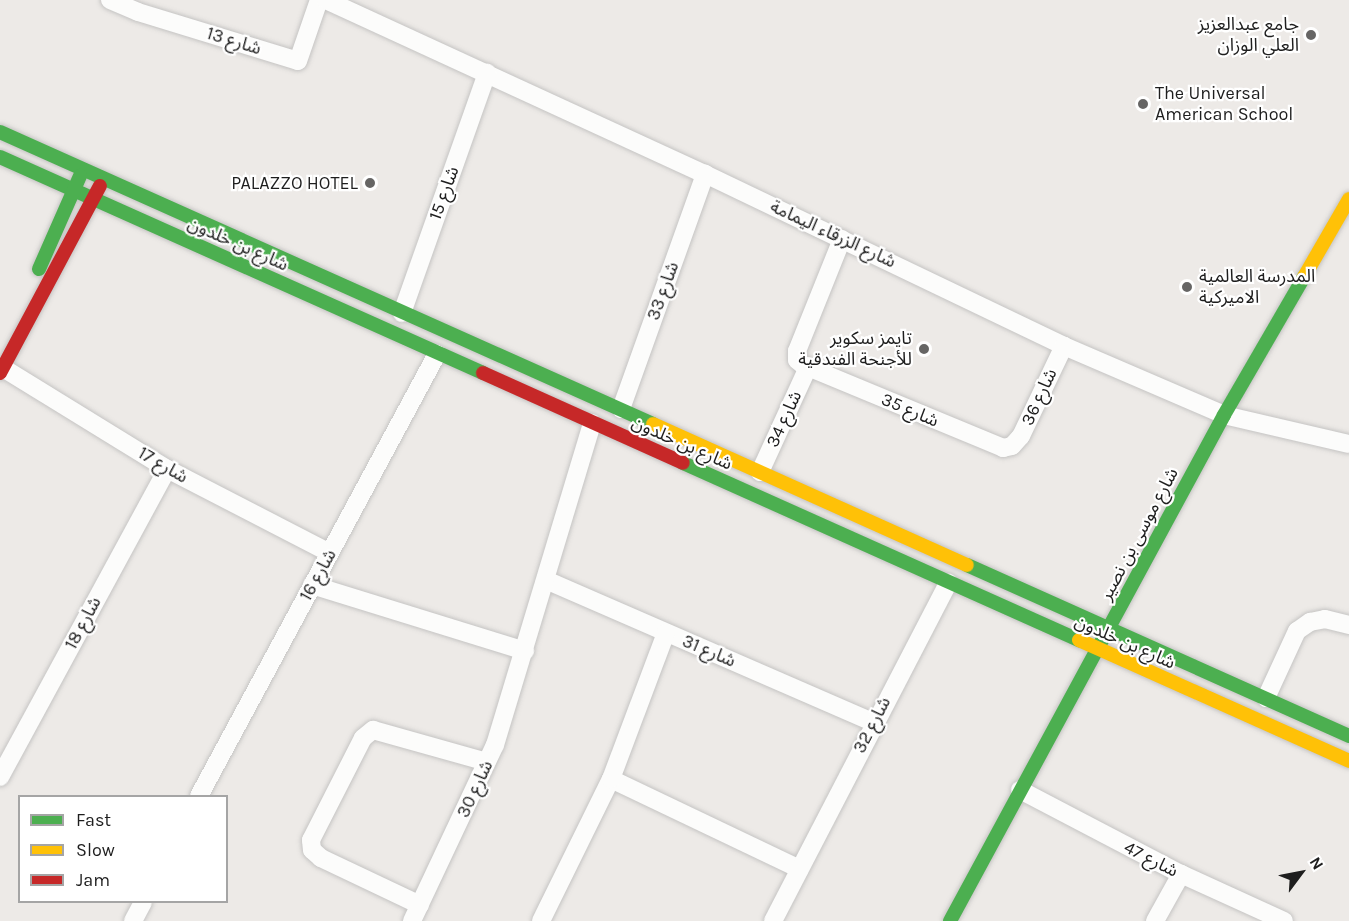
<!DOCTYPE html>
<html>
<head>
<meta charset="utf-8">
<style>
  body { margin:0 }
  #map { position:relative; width:1349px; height:921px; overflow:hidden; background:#edeae7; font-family:Karla,"Noto Sans Arabic",sans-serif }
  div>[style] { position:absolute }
  .roads { filter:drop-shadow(0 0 2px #c5c4c3) drop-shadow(0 0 2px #c5c4c3) }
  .street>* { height:18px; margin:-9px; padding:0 9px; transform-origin:9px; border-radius:9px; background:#fcfcfb }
  .fast>* { height:14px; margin:-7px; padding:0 7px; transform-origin:7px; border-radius:7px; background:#4caf50 }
  .slow>* { height:14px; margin:-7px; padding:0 7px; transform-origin:7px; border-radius:7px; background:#ffc107 }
  .jam>* { height:14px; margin:-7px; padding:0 7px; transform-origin:7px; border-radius:7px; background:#c62828 }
  .dots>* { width:16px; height:16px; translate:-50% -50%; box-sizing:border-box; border:3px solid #fff; border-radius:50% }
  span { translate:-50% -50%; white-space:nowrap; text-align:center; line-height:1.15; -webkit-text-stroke:4.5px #fff; paint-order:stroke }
  .poi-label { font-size:18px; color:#1e1e1e }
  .right { translate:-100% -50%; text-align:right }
  .left { translate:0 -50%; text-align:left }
  .street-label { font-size:18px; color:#1e1e1e }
  .legend { position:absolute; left:18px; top:795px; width:210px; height:108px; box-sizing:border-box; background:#fff; border:2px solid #a5a5a5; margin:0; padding:8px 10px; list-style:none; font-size:18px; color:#1e1e1e }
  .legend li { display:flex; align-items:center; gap:12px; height:30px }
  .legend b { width:30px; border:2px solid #a5a5a5 }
  .north { position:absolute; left:1271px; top:843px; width:60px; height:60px; -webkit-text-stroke:4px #fff; paint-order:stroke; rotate:58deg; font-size:16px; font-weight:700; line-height:24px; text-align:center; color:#1e1e1e }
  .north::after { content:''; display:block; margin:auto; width:21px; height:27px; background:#1e1e1e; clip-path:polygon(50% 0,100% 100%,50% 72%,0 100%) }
</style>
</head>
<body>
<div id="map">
  <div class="roads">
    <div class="street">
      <i style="left:110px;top:0;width:30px;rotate:23deg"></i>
      <i style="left:138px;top:12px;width:167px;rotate:17deg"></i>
      <i style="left:298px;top:61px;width:65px;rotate:-71deg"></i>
      <i style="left:326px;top:0;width:417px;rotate:24.7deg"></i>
      <i style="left:705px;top:174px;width:398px;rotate:25.6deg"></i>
      <i style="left:1064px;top:346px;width:174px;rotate:23.3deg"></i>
      <i style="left:1224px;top:415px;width:128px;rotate:13.1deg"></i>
      <i style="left:842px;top:239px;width:121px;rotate:111.9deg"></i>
      <i style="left:797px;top:351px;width:9px;rotate:90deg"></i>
      <i style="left:797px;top:360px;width:8px;rotate:40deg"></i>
      <i style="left:803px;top:365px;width:217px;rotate:22.5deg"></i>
      <i style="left:1003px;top:448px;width:9px;rotate:-13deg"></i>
      <i style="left:1012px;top:446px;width:13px;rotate:-48deg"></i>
      <i style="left:1021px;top:436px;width:100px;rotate:-64.5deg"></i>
      <i style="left:402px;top:313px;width:255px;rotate:-70.5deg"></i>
      <i style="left:3px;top:368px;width:193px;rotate:31.6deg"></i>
      <i style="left:167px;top:469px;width:183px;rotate:27.3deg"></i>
      <i style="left:621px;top:409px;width:250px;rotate:-70.3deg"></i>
      <i style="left:760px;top:472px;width:115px;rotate:-65.4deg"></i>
      <i style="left:546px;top:580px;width:357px;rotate:23.5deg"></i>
      <i style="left:312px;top:585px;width:223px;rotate:17.2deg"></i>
      <i style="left:1266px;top:698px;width:74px;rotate:-65.2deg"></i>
      <i style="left:1297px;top:631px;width:16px;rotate:-35deg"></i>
      <i style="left:1310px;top:622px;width:15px;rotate:-11deg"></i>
      <i style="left:1325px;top:619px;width:25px;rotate:14deg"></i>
      <i style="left:0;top:777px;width:350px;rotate:-61.5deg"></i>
      <i style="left:611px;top:779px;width:209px;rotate:25.5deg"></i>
      <i style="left:1020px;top:790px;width:182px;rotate:27.6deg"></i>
      <i style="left:1181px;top:874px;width:113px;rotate:24.5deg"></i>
      <i style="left:199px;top:796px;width:502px;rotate:-61.7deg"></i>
      <i style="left:420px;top:905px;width:110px;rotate:-154.6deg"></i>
      <i style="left:321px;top:858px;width:12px;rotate:-138deg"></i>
      <i style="left:312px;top:850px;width:10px;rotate:-96deg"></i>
      <i style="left:311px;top:840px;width:114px;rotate:-63deg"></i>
      <i style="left:363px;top:738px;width:13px;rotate:-39deg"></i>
      <i style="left:373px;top:730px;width:118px;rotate:15.7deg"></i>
      <i style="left:133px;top:921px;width:21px;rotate:-62deg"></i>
      <i style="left:412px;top:921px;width:195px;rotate:-64.8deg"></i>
      <i style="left:495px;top:745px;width:336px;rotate:-73.2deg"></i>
      <i style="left:541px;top:921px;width:158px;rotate:-63.8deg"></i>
      <i style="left:611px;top:779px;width:156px;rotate:-69.4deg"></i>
      <i style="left:773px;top:921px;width:381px;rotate:-62.6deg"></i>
      <i style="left:1155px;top:921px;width:54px;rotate:-61deg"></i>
    </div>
    <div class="fast">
      <i style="left:0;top:132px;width:715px;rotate:24.09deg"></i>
      <i style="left:0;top:157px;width:529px;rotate:24.09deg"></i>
      <i style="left:39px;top:269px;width:102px;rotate:-66.2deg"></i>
      <i style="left:683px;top:463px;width:434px;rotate:24.1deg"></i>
      <i style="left:967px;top:565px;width:419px;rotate:24.1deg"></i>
      <i style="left:950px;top:921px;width:575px;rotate:-61.56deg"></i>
      <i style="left:1224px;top:415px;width:160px;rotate:-59.9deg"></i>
    </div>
    <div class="slow">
      <i style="left:1304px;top:277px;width:90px;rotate:-60deg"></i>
      <i style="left:653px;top:424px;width:344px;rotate:24.2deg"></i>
      <i style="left:1079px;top:640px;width:296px;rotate:24.1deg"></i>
    </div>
    <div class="jam">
      <i style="left:0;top:373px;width:212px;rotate:-61.9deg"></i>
      <i style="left:483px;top:373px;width:219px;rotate:24.2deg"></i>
    </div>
  </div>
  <div class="dots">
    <i style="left:1311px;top:35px;background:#666564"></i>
    <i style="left:1143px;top:104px;background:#666564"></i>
    <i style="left:370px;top:183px;background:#666564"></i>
    <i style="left:1187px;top:287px;background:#666564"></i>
    <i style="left:924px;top:349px;background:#666564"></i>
  </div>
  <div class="poi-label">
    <span class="right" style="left:1299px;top:35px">جامع عبدالعزيز<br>العلي الوزان</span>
    <span class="left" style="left:1155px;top:104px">The Universal<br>American School</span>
    <span class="right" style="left:358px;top:183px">PALAZZO HOTEL</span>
    <span class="left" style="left:1199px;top:287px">المدرسة العالمية<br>الاميركية</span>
    <span class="right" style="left:912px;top:349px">تايمز سكوير<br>للأجنحة الفندقية</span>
  </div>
  <div class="street-label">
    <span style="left:234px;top:41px;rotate:17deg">شارع 13</span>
    <span style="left:444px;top:193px;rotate:-70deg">شارع 15</span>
    <span style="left:833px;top:234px;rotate:25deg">شارع الزرقاء اليمامة</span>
    <span style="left:238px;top:244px;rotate:24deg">شارع بن خلدون</span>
    <span style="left:663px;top:291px;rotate:-70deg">شارع 33</span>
    <span style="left:1039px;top:397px;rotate:-65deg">شارع 36</span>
    <span style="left:910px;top:410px;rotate:23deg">شارع 35</span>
    <span style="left:784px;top:419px;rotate:-65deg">شارع 34</span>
    <span style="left:682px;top:443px;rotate:24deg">شارع بن خلدون</span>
    <span style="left:163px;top:465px;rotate:30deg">شارع 17</span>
    <span style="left:1139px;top:534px;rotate:-62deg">شارع موسى بن نصير</span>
    <span style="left:318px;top:575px;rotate:-61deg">شارع 16</span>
    <span style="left:83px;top:623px;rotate:-62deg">شارع 18</span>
    <span style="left:1125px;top:642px;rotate:24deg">شارع بن خلدون</span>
    <span style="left:709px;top:651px;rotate:23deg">شارع 31</span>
    <span style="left:872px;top:725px;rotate:-63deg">شارع 32</span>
    <span style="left:475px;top:789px;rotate:-65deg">شارع 30</span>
    <span style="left:1151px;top:859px;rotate:27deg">شارع 47</span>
  </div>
  <ul class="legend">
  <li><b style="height:8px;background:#4caf50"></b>Fast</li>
  <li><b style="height:8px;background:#ffc107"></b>Slow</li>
  <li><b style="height:8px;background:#c62828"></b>Jam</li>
  </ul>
  <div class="north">N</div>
</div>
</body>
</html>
